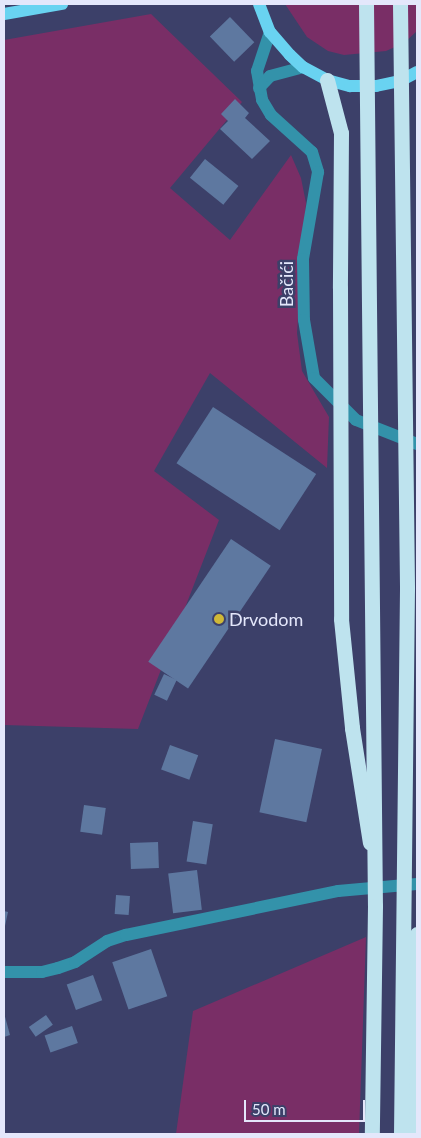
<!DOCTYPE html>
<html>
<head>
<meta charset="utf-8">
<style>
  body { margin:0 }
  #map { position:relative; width:421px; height:1138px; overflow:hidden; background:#3c4069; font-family:Lato,sans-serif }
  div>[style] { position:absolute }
  .green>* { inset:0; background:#792e66 }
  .building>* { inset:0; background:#5e78a0; transform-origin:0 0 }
  .minor>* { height:12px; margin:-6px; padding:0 6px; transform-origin:6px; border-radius:6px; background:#3392aa }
  .major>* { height:12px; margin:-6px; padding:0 6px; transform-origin:6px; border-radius:6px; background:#69d3f1 }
  .highway>* { height:15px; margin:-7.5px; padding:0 7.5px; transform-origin:7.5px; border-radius:7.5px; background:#bee3ee }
  .highway-bridge>* { height:15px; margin:-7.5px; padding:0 7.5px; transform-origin:7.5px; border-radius:7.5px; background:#bee3ee }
  .dots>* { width:14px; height:14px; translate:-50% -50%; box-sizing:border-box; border:2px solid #3c4069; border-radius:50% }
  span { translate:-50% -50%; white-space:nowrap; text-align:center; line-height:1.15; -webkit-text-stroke:5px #3c4069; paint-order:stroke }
  .street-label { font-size:18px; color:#e4e7fb }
  .poi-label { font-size:18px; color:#e4e7fb }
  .left { translate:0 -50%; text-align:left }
  .frame { position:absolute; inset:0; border:5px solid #e4e7fb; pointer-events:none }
  .scale { position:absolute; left:244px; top:1100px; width:121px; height:22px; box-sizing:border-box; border:2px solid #e4e7fb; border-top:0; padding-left:6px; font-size:15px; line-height:18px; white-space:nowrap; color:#e4e7fb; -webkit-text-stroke:4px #3c4069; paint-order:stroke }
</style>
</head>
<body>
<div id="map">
  <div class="green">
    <i style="clip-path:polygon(285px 4px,417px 4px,417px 31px,404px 43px,386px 51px,344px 55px,328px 51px,307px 37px)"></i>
    <i style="clip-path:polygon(151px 14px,242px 102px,170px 188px,230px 240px,291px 155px,301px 178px,306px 203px,297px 333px,302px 371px,329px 417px,327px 468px,210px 373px,154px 471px,219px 520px,138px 729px,4px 725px,4px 40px)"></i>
    <i style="clip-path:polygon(366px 937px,359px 1134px,176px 1134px,193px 1011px)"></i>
  </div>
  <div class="building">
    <i style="left:230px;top:17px;width:35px;height:28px;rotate:46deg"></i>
    <i style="clip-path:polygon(235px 99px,249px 113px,245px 118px,270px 141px,252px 159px,220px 129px,228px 121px,221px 114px)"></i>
    <i style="left:205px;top:159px;width:43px;height:24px;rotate:39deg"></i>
    <i style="left:213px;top:407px;width:123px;height:67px;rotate:33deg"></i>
    <i style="left:231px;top:539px;width:48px;height:148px;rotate:34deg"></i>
    <i style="left:164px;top:674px;width:14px;height:23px;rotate:25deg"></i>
    <i style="left:275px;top:739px;width:48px;height:75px;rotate:12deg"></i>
    <i style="left:170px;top:745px;width:30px;height:26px;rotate:20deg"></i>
    <i style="left:84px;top:805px;width:22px;height:27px;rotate:8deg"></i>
    <i style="left:193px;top:821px;width:20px;height:41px;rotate:9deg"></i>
    <i style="left:158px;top:842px;width:26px;height:28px;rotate:88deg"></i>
    <i style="left:197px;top:870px;width:40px;height:29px;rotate:83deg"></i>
    <i style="left:116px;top:895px;width:14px;height:19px;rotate:4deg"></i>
    <i style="clip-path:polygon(4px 911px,8px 912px,5px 926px,4px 926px)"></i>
    <i style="left:151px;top:949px;width:50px;height:41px;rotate:71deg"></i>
    <i style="left:93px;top:975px;width:27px;height:28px;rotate:70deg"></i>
    <i style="clip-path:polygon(4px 1013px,10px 1035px,4px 1037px)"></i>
    <i style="left:46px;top:1015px;width:12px;height:21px;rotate:55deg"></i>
    <i style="left:72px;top:1026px;width:18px;height:29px;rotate:71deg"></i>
  </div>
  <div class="minor">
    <i style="left:270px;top:32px;width:41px;rotate:108.4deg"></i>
    <i style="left:257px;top:71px;width:29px;rotate:80deg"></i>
    <i style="left:262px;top:100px;width:17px;rotate:59deg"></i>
    <i style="left:271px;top:115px;width:55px;rotate:42.1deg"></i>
    <i style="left:312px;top:152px;width:21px;rotate:73deg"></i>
    <i style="left:318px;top:172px;width:88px;rotate:99.8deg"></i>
    <i style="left:303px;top:259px;width:61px;rotate:89.1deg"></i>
    <i style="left:304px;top:320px;width:59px;rotate:80.2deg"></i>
    <i style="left:314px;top:378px;width:59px;rotate:45deg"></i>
    <i style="left:356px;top:420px;width:66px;rotate:21.5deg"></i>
    <i style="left:259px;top:88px;width:16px;rotate:-47deg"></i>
    <i style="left:270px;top:76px;width:34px;rotate:-15deg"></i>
    <i style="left:4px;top:972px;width:38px"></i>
    <i style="left:42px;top:972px;width:16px;rotate:-14deg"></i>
    <i style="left:58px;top:968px;width:18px;rotate:-19deg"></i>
    <i style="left:75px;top:962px;width:38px;rotate:-33deg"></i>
    <i style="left:107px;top:941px;width:20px;rotate:-18deg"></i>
    <i style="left:126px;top:935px;width:217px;rotate:-11.7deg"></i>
    <i style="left:338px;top:891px;width:79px;rotate:-5.1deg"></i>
  </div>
  <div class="major">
    <i style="left:259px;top:4px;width:30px;rotate:69deg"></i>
    <i style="left:270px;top:32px;width:30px;rotate:49deg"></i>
    <i style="left:290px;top:55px;width:18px;rotate:43deg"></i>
    <i style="left:303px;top:67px;width:27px;rotate:28deg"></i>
    <i style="left:327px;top:80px;width:24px;rotate:15deg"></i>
    <i style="left:350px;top:86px;width:26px"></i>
    <i style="left:376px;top:86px;width:25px;rotate:-12deg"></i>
    <i style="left:400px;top:81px;width:19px;rotate:-28deg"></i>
    <i style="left:4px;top:14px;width:59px;rotate:-9.8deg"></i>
  </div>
  <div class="highway">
    <i style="left:327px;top:80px;width:55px;rotate:75.2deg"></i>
    <i style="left:341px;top:133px;width:155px;rotate:90.4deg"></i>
    <i style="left:341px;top:619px;width:110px;rotate:84.2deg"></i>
    <i style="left:352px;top:728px;width:116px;rotate:81.1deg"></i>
    <i style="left:413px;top:1134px;width:200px;rotate:-88.9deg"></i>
  </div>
  <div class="highway-bridge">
    <i style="left:366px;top:4px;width:902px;rotate:89.43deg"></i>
    <i style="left:375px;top:906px;width:228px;rotate:90.8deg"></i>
    <i style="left:400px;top:4px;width:585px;rotate:89.31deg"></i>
    <i style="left:407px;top:589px;width:545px;rotate:90.63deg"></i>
    <i style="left:340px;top:288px;width:331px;rotate:89.8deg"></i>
  </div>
  <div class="dots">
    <i style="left:219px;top:619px;background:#cfb837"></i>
  </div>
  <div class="street-label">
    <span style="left:286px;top:284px;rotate:-90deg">Bačići</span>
  </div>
  <div class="poi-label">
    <span class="left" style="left:229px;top:619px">Drvodom</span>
  </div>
  <div class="frame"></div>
  <div class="scale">50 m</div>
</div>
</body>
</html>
